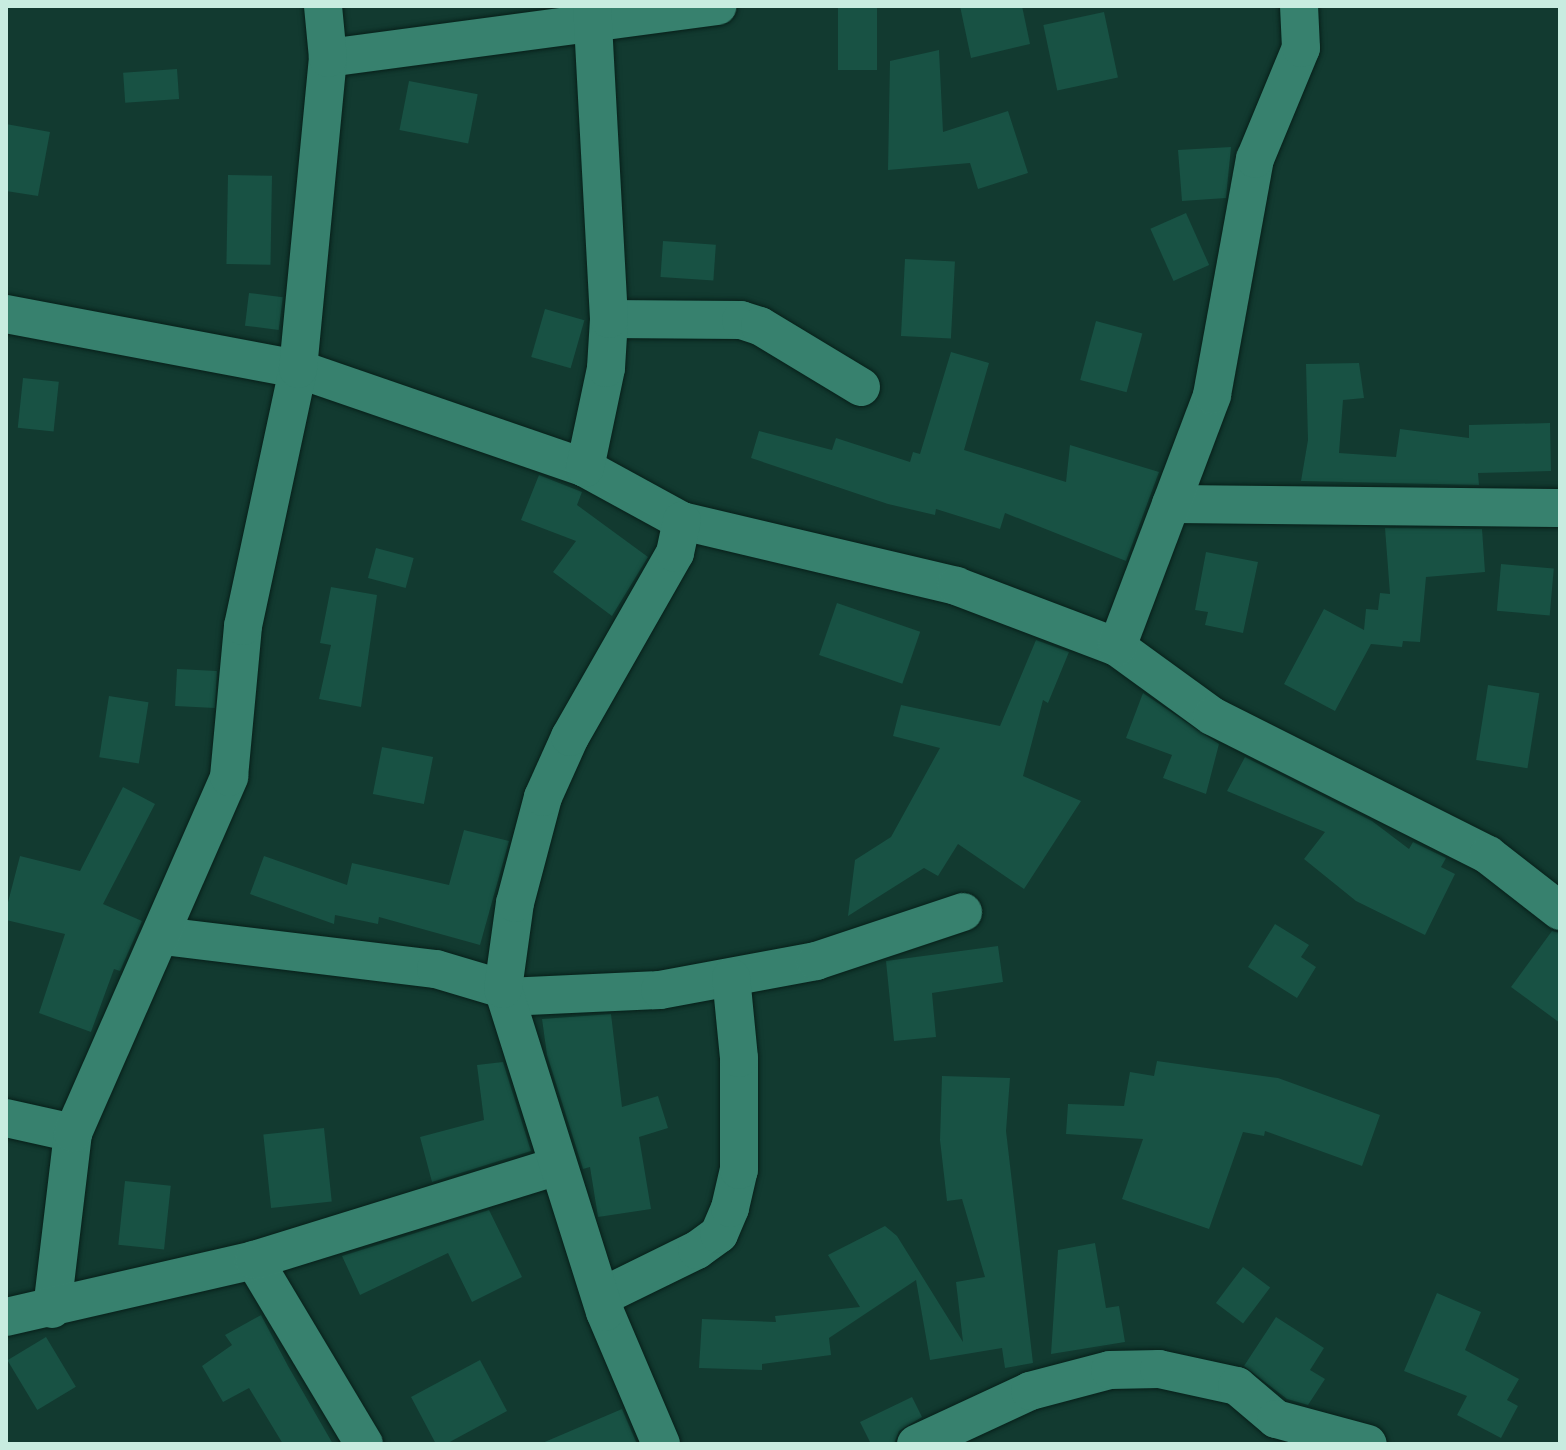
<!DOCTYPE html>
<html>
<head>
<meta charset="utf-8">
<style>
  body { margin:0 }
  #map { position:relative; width:1566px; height:1450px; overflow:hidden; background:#123a30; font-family:"Titillium Web",sans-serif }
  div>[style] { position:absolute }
  .building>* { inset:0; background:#185244; transform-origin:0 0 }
  .roads { filter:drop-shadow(0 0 2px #071f19) drop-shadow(0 0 2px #071f19) }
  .minor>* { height:38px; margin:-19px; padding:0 19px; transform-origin:19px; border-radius:19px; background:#37816e }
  span { translate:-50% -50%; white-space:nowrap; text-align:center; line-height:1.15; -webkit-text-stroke:7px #012018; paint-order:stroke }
  .frame { position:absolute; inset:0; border:8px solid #c8ece0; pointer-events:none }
</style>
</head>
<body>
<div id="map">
  <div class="building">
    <i style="left:838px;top:6px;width:39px;height:64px"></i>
    <i style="clip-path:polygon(960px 6px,1022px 6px,1030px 44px,971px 58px)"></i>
    <i style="left:1104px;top:12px;width:67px;height:62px;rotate:78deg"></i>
    <i style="clip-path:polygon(939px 50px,943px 132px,1008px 111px,1028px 173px,978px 189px,970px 163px,888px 170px,890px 61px)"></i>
    <i style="left:177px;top:69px;width:30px;height:54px;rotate:86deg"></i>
    <i style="left:409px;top:81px;width:70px;height:50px;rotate:11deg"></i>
    <i style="clip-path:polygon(6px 124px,50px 132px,38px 196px,6px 191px)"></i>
    <i style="clip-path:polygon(1231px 147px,1226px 198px,1182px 201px,1178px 150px)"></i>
    <i style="left:228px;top:175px;width:44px;height:89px;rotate:1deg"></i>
    <i style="left:1186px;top:213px;width:57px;height:39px;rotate:66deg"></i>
    <i style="left:663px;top:241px;width:53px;height:36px;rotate:4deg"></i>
    <i style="left:905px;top:259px;width:50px;height:77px;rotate:3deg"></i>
    <i style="left:249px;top:293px;width:34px;height:33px;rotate:7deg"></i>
    <i style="left:545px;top:309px;width:41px;height:50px;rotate:16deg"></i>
    <i style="left:1096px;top:321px;width:48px;height:61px;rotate:15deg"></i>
    <i style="clip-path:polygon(951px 352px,989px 363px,964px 450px,1066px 482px,1070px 445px,1159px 472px,1126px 561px,1005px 513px,1000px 529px,936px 509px,935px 515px,888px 504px,751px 458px,759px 431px,832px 450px,836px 438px,910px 462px,913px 452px,920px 454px)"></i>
    <i style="clip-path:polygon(1359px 363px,1364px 398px,1343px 400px,1339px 453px,1396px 457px,1400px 429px,1469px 438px,1469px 425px,1550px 423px,1551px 471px,1478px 473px,1479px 485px,1301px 481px,1308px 440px,1306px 364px)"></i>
    <i style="left:23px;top:378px;width:36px;height:50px;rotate:6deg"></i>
    <i style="clip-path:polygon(539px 475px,582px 492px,577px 505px,648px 557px,612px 616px,553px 572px,576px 541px,521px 520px)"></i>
    <i style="clip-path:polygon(1385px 528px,1482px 529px,1485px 572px,1426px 577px,1420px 642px,1403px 641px,1402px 647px,1371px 644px,1335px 711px,1284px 684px,1324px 609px,1364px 630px,1366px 609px,1378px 610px,1380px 593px,1390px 594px)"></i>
    <i style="left:376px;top:548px;width:39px;height:31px;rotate:15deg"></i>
    <i style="clip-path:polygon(1206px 552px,1258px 562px,1243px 633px,1205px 625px,1208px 612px,1195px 610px)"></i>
    <i style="left:1501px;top:564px;width:53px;height:47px;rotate:5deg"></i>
    <i style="clip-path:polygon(331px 587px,377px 595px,361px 707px,319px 699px,331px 645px,320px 643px)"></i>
    <i style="left:837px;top:603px;width:88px;height:55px;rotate:19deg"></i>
    <i style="clip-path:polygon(1036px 640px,1069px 652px,1048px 703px,1043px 700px,1023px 776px,1081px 801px,1024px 889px,958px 844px,938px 876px,924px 868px,848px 916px,855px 860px,891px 837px,940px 748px,893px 736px,901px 705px,1000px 726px)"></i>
    <i style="left:177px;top:669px;width:40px;height:37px;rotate:3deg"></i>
    <i style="left:1488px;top:685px;width:52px;height:76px;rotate:9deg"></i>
    <i style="clip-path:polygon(1143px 693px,1219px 744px,1206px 794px,1163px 778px,1172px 755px,1126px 738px)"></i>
    <i style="left:109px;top:696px;width:40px;height:62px;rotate:9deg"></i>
    <i style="left:382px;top:747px;width:52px;height:48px;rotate:11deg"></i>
    <i style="clip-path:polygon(1245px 757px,1372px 821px,1409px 849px,1413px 842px,1446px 858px,1441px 867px,1455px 874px,1425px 935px,1356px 901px,1304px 859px,1325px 832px,1227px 791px)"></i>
    <i style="clip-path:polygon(123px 787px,155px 804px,103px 904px,142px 921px,120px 971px,114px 969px,91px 1032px,39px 1013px,65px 934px,6px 920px,6px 910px,20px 856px,80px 871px)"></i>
    <i style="clip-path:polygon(464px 830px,509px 841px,480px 945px,379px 917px,378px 924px,335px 915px,334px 924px,250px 894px,264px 856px,347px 885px,352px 863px,449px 885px)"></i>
    <i style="clip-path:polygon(1275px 924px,1309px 945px,1301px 957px,1316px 967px,1297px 998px,1248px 967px)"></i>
    <i style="clip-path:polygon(1552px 931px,1560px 933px,1560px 1023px,1511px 987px)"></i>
    <i style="clip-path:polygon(998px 946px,1003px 982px,932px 993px,936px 1037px,894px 1041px,886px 961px)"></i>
    <i style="clip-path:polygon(611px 1014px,622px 1107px,658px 1096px,668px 1128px,639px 1137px,651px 1209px,598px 1217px,590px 1167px,583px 1169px,547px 1055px,542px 1019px)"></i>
    <i style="clip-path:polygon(1157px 1061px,1278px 1078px,1380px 1115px,1362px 1166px,1265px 1131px,1264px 1136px,1243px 1132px,1209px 1229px,1122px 1199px,1143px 1139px,1066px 1134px,1068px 1104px,1124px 1106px,1130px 1072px,1154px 1076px)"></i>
    <i style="clip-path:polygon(503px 1062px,531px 1151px,432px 1182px,420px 1137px,484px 1120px,477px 1065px)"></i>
    <i style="clip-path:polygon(942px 1076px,1010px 1078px,1006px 1131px,1033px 1363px,1005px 1368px,1002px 1348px,930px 1360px,916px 1280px,829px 1338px,831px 1355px,762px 1364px,762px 1370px,699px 1368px,702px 1319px,776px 1322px,775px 1316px,860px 1307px,828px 1255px,885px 1226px,897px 1236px,963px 1342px,956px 1282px,985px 1277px,962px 1199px,947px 1201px,940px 1140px)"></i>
    <i style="left:324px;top:1128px;width:74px;height:61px;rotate:84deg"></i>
    <i style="left:125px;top:1181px;width:46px;height:64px;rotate:6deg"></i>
    <i style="clip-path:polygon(489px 1210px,522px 1277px,472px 1302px,448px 1253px,360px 1295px,342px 1256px)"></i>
    <i style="clip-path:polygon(1095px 1243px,1106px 1308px,1119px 1306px,1125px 1342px,1051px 1354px,1058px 1250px)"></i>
    <i style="left:1243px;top:1267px;width:34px;height:45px;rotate:37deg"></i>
    <i style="clip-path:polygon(1437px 1293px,1481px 1312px,1465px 1350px,1519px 1379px,1507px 1400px,1518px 1406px,1501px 1438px,1457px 1415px,1467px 1396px,1404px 1371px)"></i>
    <i style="clip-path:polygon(261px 1315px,288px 1366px,333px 1444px,283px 1444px,249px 1388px,223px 1402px,202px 1366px,232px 1345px,225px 1335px)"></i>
    <i style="clip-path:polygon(1276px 1317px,1324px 1348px,1310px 1370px,1325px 1379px,1308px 1405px,1287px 1399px,1244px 1366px)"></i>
    <i style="left:46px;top:1337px;width:58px;height:45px;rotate:59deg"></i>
    <i style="clip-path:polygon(480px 1360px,507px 1411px,446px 1444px,436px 1444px,411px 1397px)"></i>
    <i style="clip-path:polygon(912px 1397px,922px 1417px,899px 1431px,894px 1444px,871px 1444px,860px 1422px)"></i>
    <i style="clip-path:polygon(622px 1409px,637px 1444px,540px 1444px)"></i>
  </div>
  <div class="roads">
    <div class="minor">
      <i style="left:328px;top:58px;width:393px;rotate:-7.6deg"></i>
      <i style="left:6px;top:314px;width:297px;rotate:10.7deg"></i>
      <i style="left:298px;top:369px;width:304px;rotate:19deg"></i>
      <i style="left:585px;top:468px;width:111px;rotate:28.7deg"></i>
      <i style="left:682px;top:521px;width:282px;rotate:13.3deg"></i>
      <i style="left:956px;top:586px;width:172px;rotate:20.8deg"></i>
      <i style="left:1117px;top:647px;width:117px;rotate:36deg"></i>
      <i style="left:1212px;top:716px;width:309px;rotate:26.7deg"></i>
      <i style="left:1488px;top:855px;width:91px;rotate:37.9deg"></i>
      <i style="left:609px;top:319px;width:132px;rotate:0.4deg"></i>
      <i style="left:741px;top:320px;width:20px;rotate:18deg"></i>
      <i style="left:760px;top:326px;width:118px;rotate:31.1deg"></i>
      <i style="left:585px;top:468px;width:102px;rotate:-78.1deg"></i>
      <i style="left:606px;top:368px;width:49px;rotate:-86.5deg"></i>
      <i style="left:609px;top:319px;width:313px;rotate:-93.1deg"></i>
      <i style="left:1171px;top:504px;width:389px;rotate:0.6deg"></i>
      <i style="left:1117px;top:647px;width:269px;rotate:-69.3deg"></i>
      <i style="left:1212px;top:395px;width:240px;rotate:-79.7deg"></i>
      <i style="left:1255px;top:159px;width:120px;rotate:-67.5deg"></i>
      <i style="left:1301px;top:48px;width:42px;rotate:-92.7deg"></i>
      <i style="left:163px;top:936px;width:275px;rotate:6.9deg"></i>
      <i style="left:436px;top:969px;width:70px;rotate:16.6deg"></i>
      <i style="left:506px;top:997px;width:154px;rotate:-2.6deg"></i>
      <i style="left:660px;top:990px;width:159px;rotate:-10.5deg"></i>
      <i style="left:816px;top:961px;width:155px;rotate:-18.4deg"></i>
      <i style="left:6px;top:1118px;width:69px;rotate:12.6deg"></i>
      <i style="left:254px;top:1260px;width:214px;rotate:59.1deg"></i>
      <i style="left:601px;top:1297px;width:107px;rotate:-26.1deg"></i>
      <i style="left:697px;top:1250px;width:27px;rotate:-36deg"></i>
      <i style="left:719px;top:1234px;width:28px;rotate:-67deg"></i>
      <i style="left:730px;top:1208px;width:39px;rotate:-77deg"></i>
      <i style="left:739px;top:1170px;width:112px;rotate:-90deg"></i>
      <i style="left:739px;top:1058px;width:81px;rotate:-95.6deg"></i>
      <i style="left:52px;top:1309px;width:177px;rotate:-83.2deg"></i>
      <i style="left:73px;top:1133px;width:389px;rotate:-66.3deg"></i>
      <i style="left:229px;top:777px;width:152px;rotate:-84.7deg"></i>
      <i style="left:243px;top:626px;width:263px;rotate:-77.9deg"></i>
      <i style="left:298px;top:369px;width:312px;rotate:-84.5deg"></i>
      <i style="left:328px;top:58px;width:52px;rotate:-95.5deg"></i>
      <i style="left:6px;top:1317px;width:254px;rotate:-12.9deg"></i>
      <i style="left:254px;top:1260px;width:317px;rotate:-17.2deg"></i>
      <i style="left:661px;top:1444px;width:143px;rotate:-113deg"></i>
      <i style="left:605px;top:1312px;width:339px;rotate:-107.5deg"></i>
      <i style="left:503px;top:989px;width:87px;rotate:-82.1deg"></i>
      <i style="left:515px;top:903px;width:110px;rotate:-75.2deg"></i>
      <i style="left:543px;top:797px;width:66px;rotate:-65.8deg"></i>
      <i style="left:570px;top:737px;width:212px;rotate:-60.3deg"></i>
      <i style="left:675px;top:553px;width:33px;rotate:-78deg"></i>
      <i style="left:916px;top:1444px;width:126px;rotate:-24.9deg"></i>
      <i style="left:1030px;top:1391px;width:83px;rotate:-14.7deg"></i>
      <i style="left:1110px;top:1370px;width:49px;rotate:-1.2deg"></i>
      <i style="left:1159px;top:1369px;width:80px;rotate:12.3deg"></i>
      <i style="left:1237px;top:1386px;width:51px;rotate:40.2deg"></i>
      <i style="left:1276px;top:1419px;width:95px;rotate:15.2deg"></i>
    </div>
  </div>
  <div class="frame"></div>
</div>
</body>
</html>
